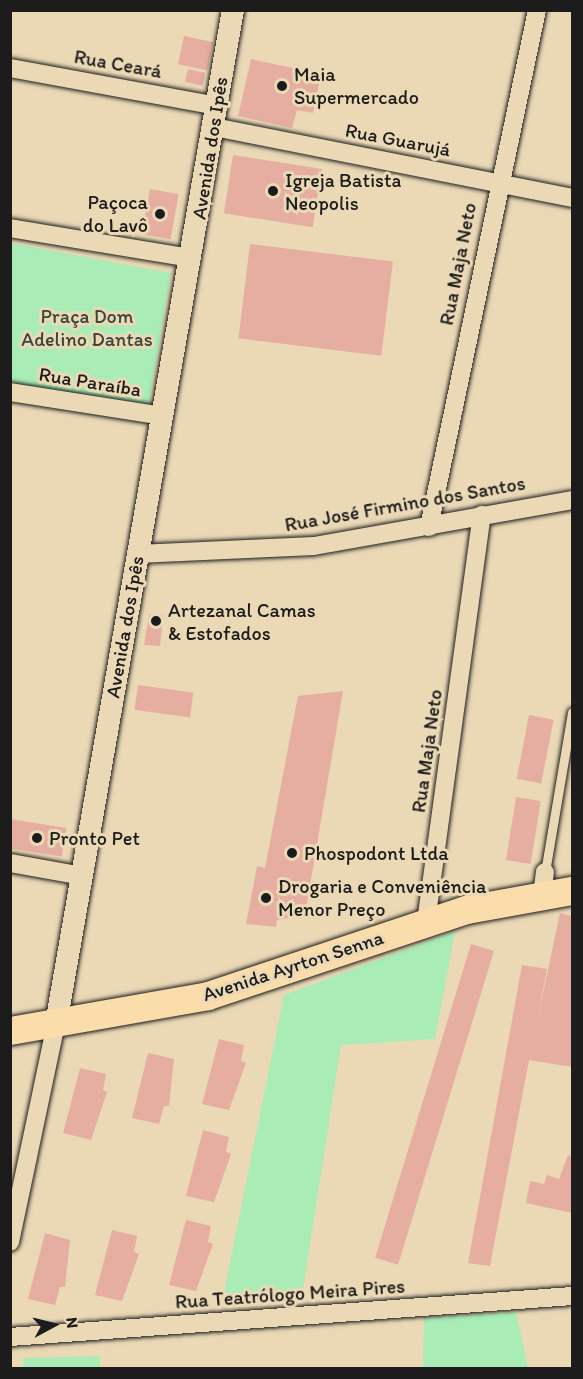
<!DOCTYPE html>
<html>
<head>
<meta charset="utf-8">
<style>
  body { margin:0 }
  #map { position:relative; width:583px; height:1379px; overflow:hidden; background:#ebd9b6; font-family:Itim,sans-serif }
  div>[style] { position:absolute }
  .green>* { inset:0; background:#a9ecb6 }
  .building>* { inset:0; background:#e6ada1; transform-origin:0 0 }
  .roads { filter:drop-shadow(0 0 2px #1c1c1c) drop-shadow(0 0 2px #1c1c1c) }
  .service>* { height:9px; margin:-4.5px; padding:0 4.5px; transform-origin:4.5px; border-radius:4.5px; background:#ebd9b6 }
  .minor>* { height:18px; margin:-9px; padding:0 9px; transform-origin:9px; border-radius:9px; background:#ebd9b6 }
  .tertiary>* { height:22px; margin:-11px; padding:0 11px; transform-origin:11px; border-radius:11px; background:#ebd9b6 }
  .primary>* { height:28px; margin:-14px; padding:0 14px; transform-origin:14px; border-radius:14px; background:#fbddab }
  .dots>* { width:16px; height:16px; translate:-50% -50%; box-sizing:border-box; border:3px solid #ebd9b6; border-radius:50% }
  span { translate:-50% -50%; white-space:nowrap; text-align:center; line-height:1.15; -webkit-text-stroke:6px #ebd9b6; paint-order:stroke }
  .street-label { font-size:20px; color:#1c1c1c }
  .poi-label { font-size:20px; color:#1c1c1c }
  .left { translate:0 -50%; text-align:left }
  .right { translate:-100% -50%; text-align:right }
  .park-label { font-size:20px; color:#38463b }
  .frame { position:absolute; inset:0; border:12px solid #1c1c1c; pointer-events:none }
  .north { position:absolute; left:24px; top:1295px; width:60px; height:60px; -webkit-text-stroke:4px #ebd9b6; paint-order:stroke; rotate:83deg; font-size:16px; font-weight:700; line-height:24px; text-align:center; color:#1c1c1c }
  .north::after { content:''; display:block; margin:auto; width:21px; height:27px; background:#1c1c1c; clip-path:polygon(50% 0,100% 100%,50% 72%,0 100%) }
</style>
</head>
<body>
<div id="map">
  <div class="green">
    <i style="clip-path:polygon(10px 243px,171px 273px,148px 410px,11px 385px)"></i>
    <i style="clip-path:polygon(455px 931px,435px 1039px,341px 1045px,303px 1289px,222px 1303px,284px 995px)"></i>
    <i style="clip-path:polygon(516px 1312px,528px 1368px,423px 1368px,424px 1318px)"></i>
    <i style="clip-path:polygon(100px 1356px,100px 1368px,23px 1368px,23px 1358px)"></i>
  </div>
  <div class="building">
    <i style="left:184px;top:36px;width:30px;height:29px;rotate:12deg"></i>
    <i style="clip-path:polygon(251px 59px,321px 74px,313px 113px,297px 110px,292px 128px,238px 116px)"></i>
    <i style="left:188px;top:69px;width:18px;height:13px;rotate:13deg"></i>
    <i style="left:233px;top:155px;width:90px;height:59px;rotate:9deg"></i>
    <i style="left:150px;top:189px;width:29px;height:46px;rotate:10deg"></i>
    <i style="left:250px;top:244px;width:144px;height:95px;rotate:7deg"></i>
    <i style="clip-path:polygon(149px 614px,163px 615px,160px 646px,144px 645px)"></i>
    <i style="left:138px;top:685px;width:56px;height:25px;rotate:8deg"></i>
    <i style="clip-path:polygon(343px 691px,305px 915px,277px 920px,276px 927px,246px 924px,257px 866px,265px 868px,298px 696px)"></i>
    <i style="left:529px;top:715px;width:25px;height:65px;rotate:11deg"></i>
    <i style="left:516px;top:797px;width:25px;height:64px;rotate:9deg"></i>
    <i style="left:10px;top:819px;width:57px;height:29px;rotate:9deg"></i>
    <i style="clip-path:polygon(560px 913px,572px 916px,572px 1067px,529px 1060px,490px 1266px,468px 1263px,522px 965px,547px 969px,538px 1017px)"></i>
    <i style="left:471px;top:944px;width:24px;height:328px;rotate:17deg"></i>
    <i style="clip-path:polygon(219px 1039px,244px 1045px,241px 1061px,246px 1063px,229px 1110px,202px 1104px)"></i>
    <i style="clip-path:polygon(148px 1053px,174px 1059px,169px 1106px,164px 1106px,159px 1124px,132px 1118px)"></i>
    <i style="clip-path:polygon(80px 1068px,106px 1074px,103px 1090px,107px 1092px,91px 1140px,63px 1133px)"></i>
    <i style="clip-path:polygon(203px 1130px,229px 1137px,226px 1152px,231px 1154px,214px 1202px,186px 1196px)"></i>
    <i style="clip-path:polygon(568px 1155px,572px 1157px,572px 1213px,526px 1203px,530px 1181px,544px 1184px,547px 1175px,559px 1179px)"></i>
    <i style="clip-path:polygon(186px 1220px,211px 1226px,208px 1242px,213px 1244px,196px 1291px,169px 1285px)"></i>
    <i style="clip-path:polygon(112px 1230px,137px 1236px,134px 1252px,139px 1254px,122px 1301px,95px 1295px)"></i>
    <i style="clip-path:polygon(45px 1233px,70px 1240px,65px 1287px,60px 1287px,55px 1305px,28px 1299px)"></i>
  </div>
  <div class="roads">
    <div class="service">
      <i style="left:545px;top:872px;width:162px;rotate:-80.4deg"></i>
    </div>
    <div class="minor">
      <i style="left:10px;top:68px;width:211px;rotate:10.4deg"></i>
      <i style="left:214px;top:127px;width:365px;rotate:11.2deg"></i>
      <i style="left:10px;top:228px;width:184px;rotate:9.4deg"></i>
      <i style="left:10px;top:392px;width:155px;rotate:8.9deg"></i>
      <i style="left:429px;top:527px;width:528px;rotate:-78.2deg"></i>
      <i style="left:137px;top:554px;width:177px;rotate:-2.6deg"></i>
      <i style="left:314px;top:546px;width:262px;rotate:-10.1deg"></i>
      <i style="left:10px;top:863px;width:74px;rotate:10.1deg"></i>
      <i style="left:542px;top:896px;width:24px;rotate:-83deg"></i>
      <i style="left:426px;top:922px;width:411px;rotate:-82.2deg"></i>
      <i style="left:10px;top:1242px;width:223px;rotate:-78.1deg"></i>
      <i style="left:10px;top:1337px;width:563px;rotate:-4.17deg"></i>
    </div>
    <div class="tertiary">
      <i style="left:56px;top:1024px;width:1029px;rotate:-80.1deg"></i>
    </div>
    <div class="primary">
      <i style="left:10px;top:1031px;width:201px;rotate:-10deg"></i>
      <i style="left:208px;top:996px;width:273px;rotate:-18.4deg"></i>
      <i style="left:467px;top:910px;width:107px;rotate:-10.3deg"></i>
    </div>
  </div>
  <div class="dots">
    <i style="left:282px;top:86px;background:#1c1c1c"></i>
    <i style="left:273px;top:191px;background:#1c1c1c"></i>
    <i style="left:160px;top:214px;background:#1c1c1c"></i>
    <i style="left:156px;top:621px;background:#1c1c1c"></i>
    <i style="left:37px;top:838px;background:#1c1c1c"></i>
    <i style="left:292px;top:853px;background:#1c1c1c"></i>
    <i style="left:266px;top:898px;background:#1c1c1c"></i>
  </div>
  <div class="street-label">
    <span style="left:118px;top:64px;rotate:10deg">Rua Ceará</span>
    <span style="left:398px;top:140px;rotate:11deg">Rua Guarujá</span>
    <span style="left:210px;top:148px;rotate:-81deg">Avenida dos Ipês</span>
    <span style="left:458px;top:264px;rotate:-79deg">Rua Maja Neto</span>
    <span style="left:90px;top:382px;rotate:9deg">Rua Paraíba</span>
    <span style="left:405px;top:504px;rotate:-10deg">Rua José Firmino dos Santos</span>
    <span style="left:125px;top:627px;rotate:-80deg">Avenida dos Ipês</span>
    <span style="left:427px;top:751px;rotate:-82deg">Rua Maja Neto</span>
    <span style="left:293px;top:966px;rotate:-18deg">Avenida Ayrton Senna</span>
    <span style="left:290px;top:1294px;rotate:-4deg">Rua Teatrólogo Meira Pires</span>
  </div>
  <div class="poi-label">
    <span class="left" style="left:294px;top:86px">Maia<br>Supermercado</span>
    <span class="left" style="left:285px;top:192px">Igreja Batista<br>Neopolis</span>
    <span class="right" style="left:148px;top:214px">Paçoca<br>do Lavô</span>
    <span class="left" style="left:168px;top:622px">Artezanal Camas<br>&amp; Estofados</span>
    <span class="left" style="left:49px;top:838px">Pronto Pet</span>
    <span class="left" style="left:304px;top:853px">Phospodont Ltda</span>
    <span class="left" style="left:278px;top:898px">Drogaria e Conveniência<br>Menor Preço</span>
  </div>
  <div class="park-label">
    <span style="left:87px;top:328px">Praça Dom<br>Adelino Dantas</span>
  </div>
  <div class="frame"></div>
  <div class="north">N</div>
</div>
</body>
</html>
